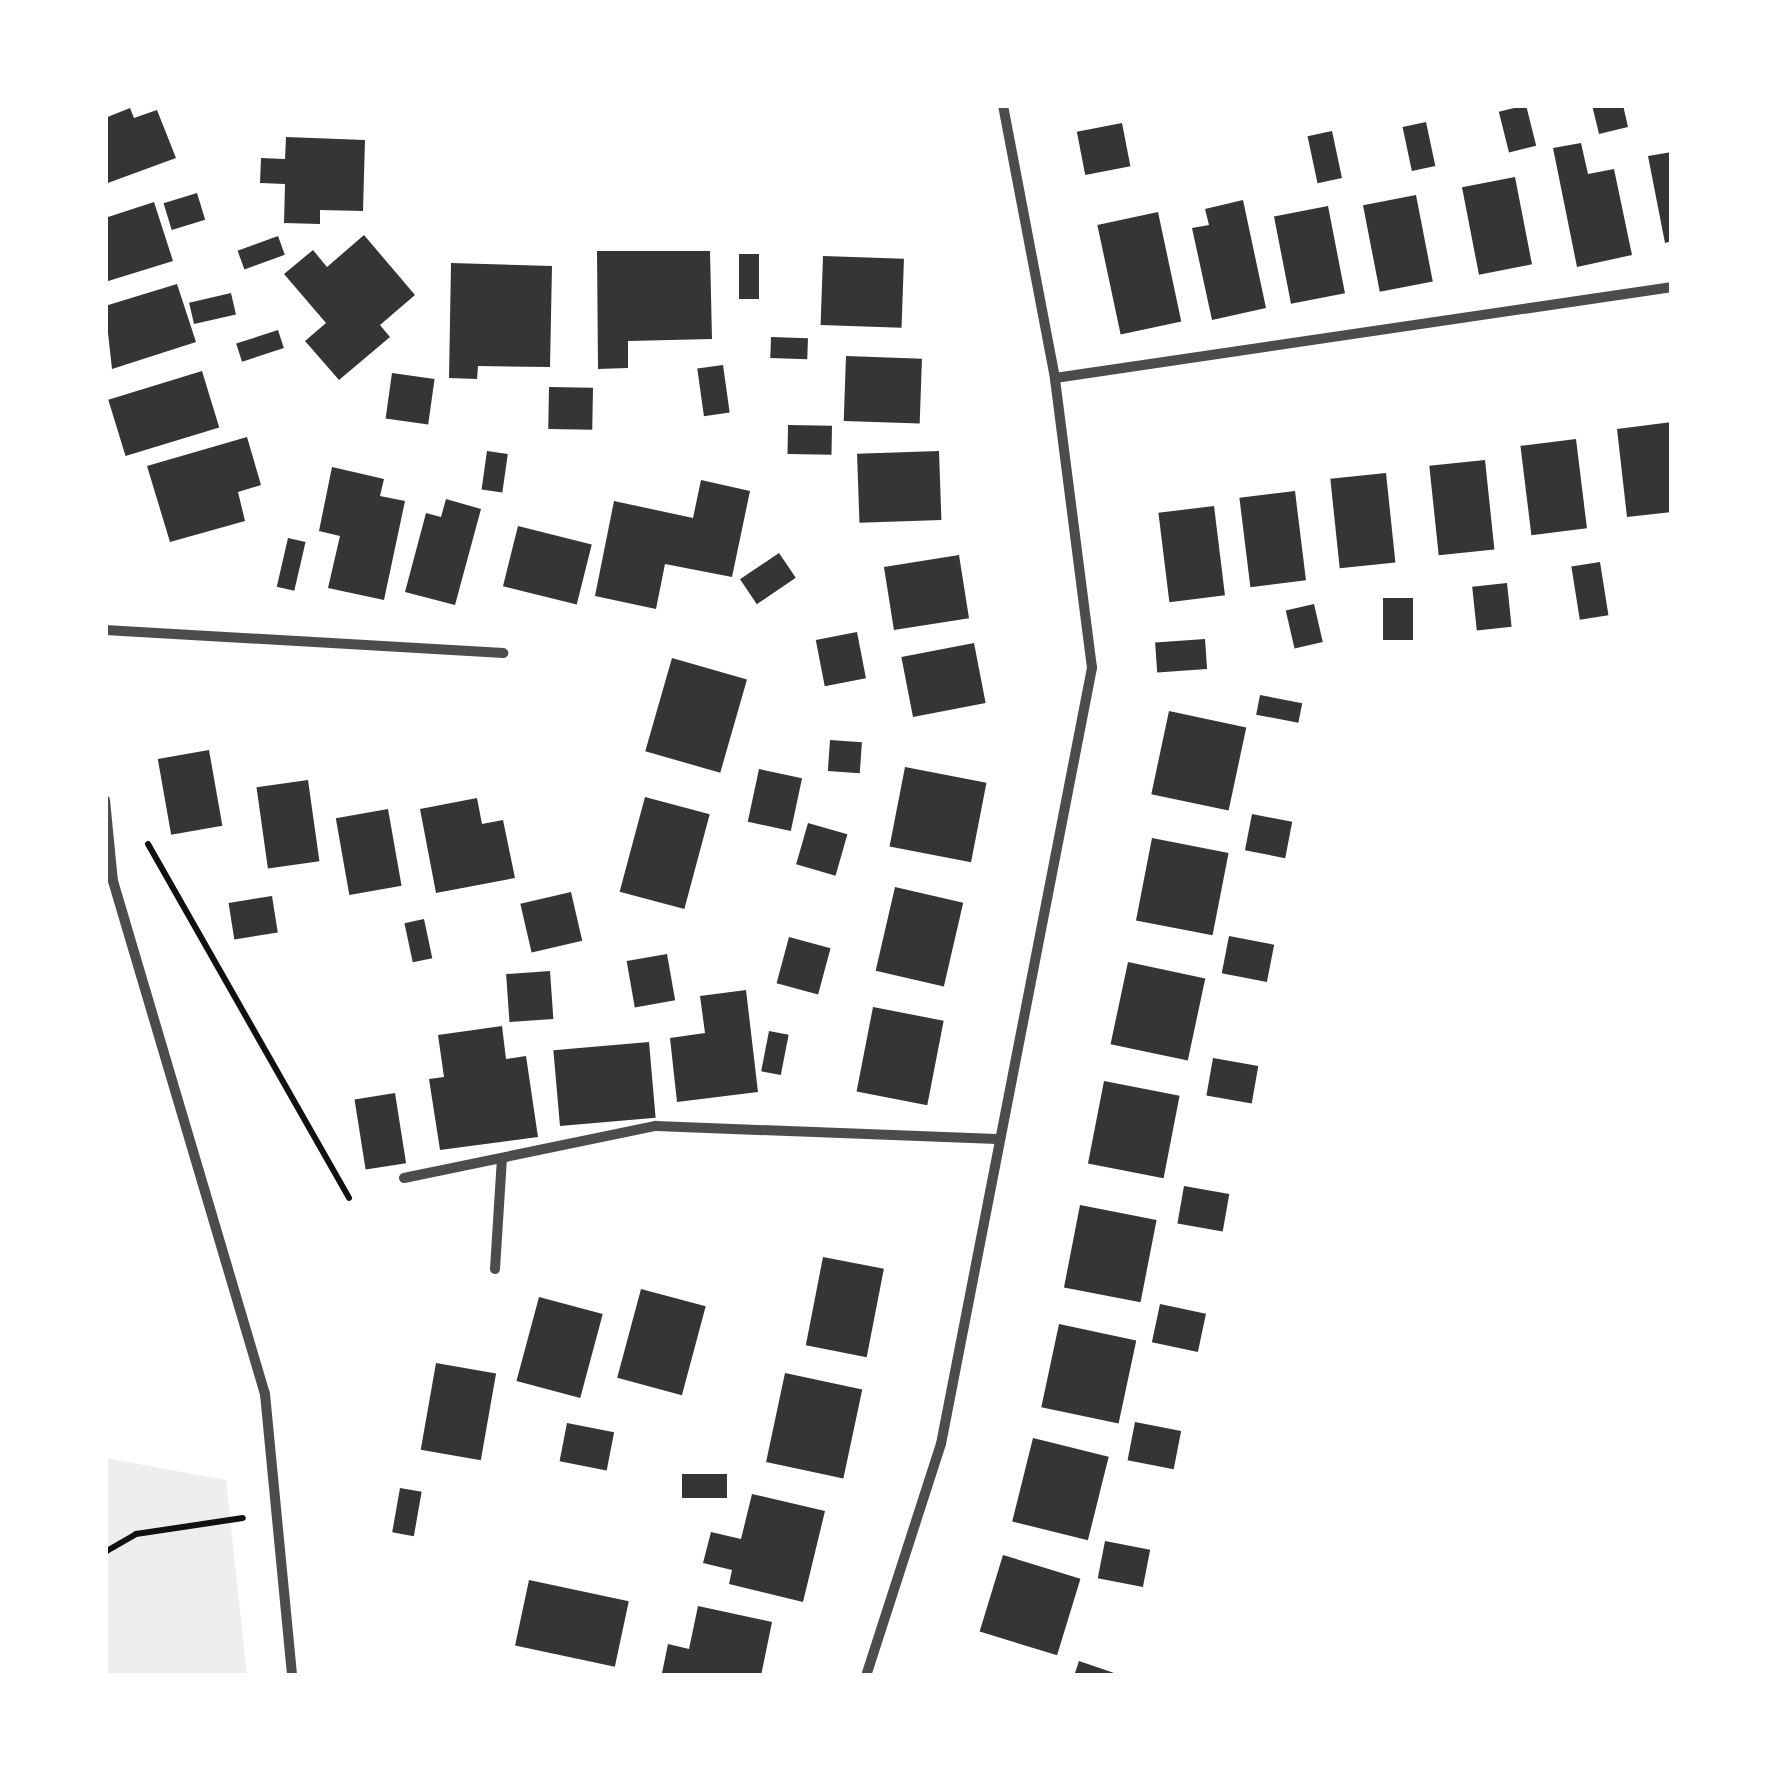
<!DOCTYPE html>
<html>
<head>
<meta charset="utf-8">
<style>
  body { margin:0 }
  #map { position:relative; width:1777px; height:1781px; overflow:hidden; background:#fff; font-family:Barlow,sans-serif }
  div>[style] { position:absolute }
  .green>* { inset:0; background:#eee }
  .building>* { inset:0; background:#353535; transform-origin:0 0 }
  .path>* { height:6px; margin:-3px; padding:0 3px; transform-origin:3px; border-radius:3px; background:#111 }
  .minor>* { height:10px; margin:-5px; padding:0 5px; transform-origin:5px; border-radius:5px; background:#4c4c4c }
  span { translate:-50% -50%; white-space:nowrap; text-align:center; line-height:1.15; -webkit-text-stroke:10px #fff; paint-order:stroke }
  .frame { position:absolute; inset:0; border:108px solid #fff; pointer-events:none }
</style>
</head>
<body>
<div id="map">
  <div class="green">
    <i style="clip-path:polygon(105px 1458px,226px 1480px,247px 1676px,105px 1676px)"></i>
  </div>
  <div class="building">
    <i style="left:1526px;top:105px;width:42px;height:28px;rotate:76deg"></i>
    <i style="clip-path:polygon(1592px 105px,1623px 105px,1628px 127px,1599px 134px)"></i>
    <i style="clip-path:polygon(130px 108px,134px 118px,157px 110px,176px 158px,105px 184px,105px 118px)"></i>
    <i style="left:1426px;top:122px;width:45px;height:24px;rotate:78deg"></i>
    <i style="left:1122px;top:123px;width:44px;height:46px;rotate:79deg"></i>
    <i style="left:1332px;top:131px;width:48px;height:25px;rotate:78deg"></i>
    <i style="clip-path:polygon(286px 137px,365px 140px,363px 211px,320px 210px,320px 224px,284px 223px,285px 184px,260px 183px,261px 158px,285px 159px)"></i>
    <i style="clip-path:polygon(1581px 143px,1588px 174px,1614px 169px,1632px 255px,1577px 267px,1553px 148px)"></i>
    <i style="clip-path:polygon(1672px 152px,1672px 241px,1665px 243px,1648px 156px)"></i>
    <i style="left:1515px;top:177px;width:89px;height:54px;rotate:79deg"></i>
    <i style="left:197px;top:193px;width:28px;height:35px;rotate:73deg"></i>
    <i style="left:1416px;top:195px;width:88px;height:54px;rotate:79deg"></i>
    <i style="clip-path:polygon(1243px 200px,1266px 308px,1212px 320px,1192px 228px,1209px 225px,1205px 209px)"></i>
    <i style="clip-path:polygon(154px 202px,173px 261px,105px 282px,105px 218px)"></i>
    <i style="left:1328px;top:206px;width:89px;height:55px;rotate:79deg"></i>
    <i style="left:1158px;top:212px;width:112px;height:62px;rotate:78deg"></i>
    <i style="clip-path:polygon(364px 235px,415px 295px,380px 325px,390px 337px,339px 380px,305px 341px,326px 323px,284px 274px,313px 250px,327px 267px)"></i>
    <i style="left:278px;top:236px;width:20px;height:43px;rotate:70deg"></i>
    <i style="clip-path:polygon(597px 251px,710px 251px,712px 339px,628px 341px,628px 368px,598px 369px)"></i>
    <i style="left:739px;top:254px;width:20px;height:45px"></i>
    <i style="left:823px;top:256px;width:81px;height:69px;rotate:2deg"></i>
    <i style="clip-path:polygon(451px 263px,552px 266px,550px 367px,478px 366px,477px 379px,449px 378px)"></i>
    <i style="clip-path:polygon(177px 284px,196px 342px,112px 369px,105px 306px)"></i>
    <i style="left:231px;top:293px;width:22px;height:43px;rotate:77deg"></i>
    <i style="left:278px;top:330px;width:19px;height:44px;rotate:72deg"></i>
    <i style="left:771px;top:337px;width:37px;height:21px;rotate:2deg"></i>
    <i style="left:846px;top:356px;width:76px;height:65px;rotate:2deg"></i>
    <i style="left:723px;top:365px;width:48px;height:26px;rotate:82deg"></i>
    <i style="left:202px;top:371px;width:59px;height:98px;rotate:73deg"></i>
    <i style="left:392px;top:373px;width:43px;height:46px;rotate:8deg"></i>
    <i style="left:549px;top:387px;width:44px;height:42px;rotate:1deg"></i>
    <i style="clip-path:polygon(1672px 422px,1672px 512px,1627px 517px,1617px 429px)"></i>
    <i style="left:788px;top:425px;width:44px;height:29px;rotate:1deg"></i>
    <i style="clip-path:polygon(247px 437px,261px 485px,238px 492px,245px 521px,170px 542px,147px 466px)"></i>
    <i style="left:1576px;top:439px;width:90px;height:56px;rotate:83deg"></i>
    <i style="left:487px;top:451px;width:21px;height:39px;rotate:8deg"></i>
    <i style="left:939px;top:451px;width:69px;height:82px;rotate:88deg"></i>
    <i style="left:1485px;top:460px;width:90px;height:56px;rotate:84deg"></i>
    <i style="clip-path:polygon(332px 467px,384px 479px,380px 496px,405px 501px,384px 600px,328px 588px,340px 536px,319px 531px)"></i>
    <i style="left:1386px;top:473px;width:90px;height:56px;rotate:84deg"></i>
    <i style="clip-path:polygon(701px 480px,750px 491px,732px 577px,665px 564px,656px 609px,595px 596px,614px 501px,693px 518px)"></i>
    <i style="left:1295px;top:491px;width:90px;height:56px;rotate:83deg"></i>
    <i style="clip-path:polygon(446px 499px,481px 509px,455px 605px,405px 592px,426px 513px,441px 517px)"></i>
    <i style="left:1214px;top:506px;width:90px;height:56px;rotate:83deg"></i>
    <i style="left:518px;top:526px;width:76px;height:62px;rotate:14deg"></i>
    <i style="left:288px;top:538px;width:18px;height:50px;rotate:13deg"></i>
    <i style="left:779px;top:553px;width:30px;height:47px;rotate:56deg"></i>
    <i style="left:959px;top:555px;width:64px;height:76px;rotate:81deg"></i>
    <i style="left:1600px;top:562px;width:54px;height:29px;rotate:81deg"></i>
    <i style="left:1507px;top:583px;width:44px;height:35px;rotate:84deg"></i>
    <i style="left:1383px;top:598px;width:30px;height:42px"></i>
    <i style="left:1314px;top:604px;width:39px;height:29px;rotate:77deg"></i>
    <i style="left:857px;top:632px;width:47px;height:42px;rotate:79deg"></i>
    <i style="left:1205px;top:639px;width:30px;height:50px;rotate:86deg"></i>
    <i style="left:974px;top:643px;width:61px;height:74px;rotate:79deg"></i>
    <i style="left:672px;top:658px;width:78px;height:97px;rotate:16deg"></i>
    <i style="left:1260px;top:695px;width:43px;height:20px;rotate:11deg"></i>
    <i style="left:1169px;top:711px;width:79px;height:85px;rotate:12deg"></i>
    <i style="left:830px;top:740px;width:32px;height:31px;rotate:4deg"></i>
    <i style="left:209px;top:750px;width:77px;height:52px;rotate:80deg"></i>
    <i style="left:905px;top:767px;width:83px;height:81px;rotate:11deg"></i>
    <i style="left:759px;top:769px;width:44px;height:54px;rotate:12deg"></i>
    <i style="left:308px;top:780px;width:82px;height:52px;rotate:82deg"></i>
    <i style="left:645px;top:797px;width:67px;height:98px;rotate:15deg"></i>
    <i style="clip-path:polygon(477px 798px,482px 824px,503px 820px,515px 878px,436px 893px,420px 809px)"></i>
    <i style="left:388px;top:809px;width:78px;height:53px;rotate:80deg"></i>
    <i style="left:1252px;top:814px;width:41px;height:37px;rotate:11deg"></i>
    <i style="left:808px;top:823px;width:41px;height:43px;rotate:16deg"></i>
    <i style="left:1152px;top:838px;width:78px;height:84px;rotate:11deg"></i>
    <i style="left:895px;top:887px;width:70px;height:86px;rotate:13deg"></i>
    <i style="left:571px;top:892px;width:50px;height:52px;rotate:77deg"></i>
    <i style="left:272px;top:896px;width:37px;height:44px;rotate:81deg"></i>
    <i style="left:424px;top:919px;width:40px;height:20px;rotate:78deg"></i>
    <i style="left:1229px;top:936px;width:46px;height:38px;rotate:11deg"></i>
    <i style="left:789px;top:937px;width:43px;height:48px;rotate:15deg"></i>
    <i style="left:667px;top:954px;width:47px;height:41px;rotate:80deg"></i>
    <i style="left:1128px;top:962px;width:79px;height:84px;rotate:12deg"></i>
    <i style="left:550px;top:971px;width:48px;height:44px;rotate:86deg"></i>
    <i style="clip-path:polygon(746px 990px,758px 1092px,677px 1102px,670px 1038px,705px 1033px,700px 996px)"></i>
    <i style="left:873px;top:1007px;width:72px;height:86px;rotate:11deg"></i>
    <i style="clip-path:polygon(502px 1026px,506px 1059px,526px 1056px,538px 1137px,440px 1150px,429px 1079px,444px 1077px,438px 1035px)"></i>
    <i style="left:769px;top:1031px;width:20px;height:41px;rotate:11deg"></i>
    <i style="left:649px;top:1042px;width:76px;height:96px;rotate:85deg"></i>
    <i style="left:1213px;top:1058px;width:46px;height:38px;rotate:10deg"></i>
    <i style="left:1104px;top:1081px;width:77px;height:84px;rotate:11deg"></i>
    <i style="left:395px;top:1093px;width:71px;height:41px;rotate:81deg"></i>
    <i style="left:1184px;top:1186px;width:46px;height:38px;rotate:10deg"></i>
    <i style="left:1080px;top:1205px;width:78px;height:84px;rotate:11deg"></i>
    <i style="left:823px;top:1257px;width:62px;height:90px;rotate:11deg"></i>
    <i style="left:641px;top:1289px;width:67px;height:92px;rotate:15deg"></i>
    <i style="left:539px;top:1297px;width:66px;height:87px;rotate:15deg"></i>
    <i style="left:1160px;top:1304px;width:47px;height:39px;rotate:12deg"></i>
    <i style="left:1059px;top:1324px;width:79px;height:85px;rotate:12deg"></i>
    <i style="left:436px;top:1363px;width:61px;height:88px;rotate:10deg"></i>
    <i style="left:785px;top:1373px;width:79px;height:91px;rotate:12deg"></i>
    <i style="left:1135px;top:1422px;width:47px;height:39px;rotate:11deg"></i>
    <i style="left:567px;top:1423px;width:48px;height:39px;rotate:11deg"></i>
    <i style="left:1033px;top:1438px;width:78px;height:86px;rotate:14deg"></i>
    <i style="left:727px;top:1474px;width:24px;height:45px;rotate:90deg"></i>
    <i style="left:400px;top:1488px;width:22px;height:45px;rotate:10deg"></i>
    <i style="clip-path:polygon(752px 1494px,825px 1511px,803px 1602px,729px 1584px,732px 1570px,703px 1563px,711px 1532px,741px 1539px)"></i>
    <i style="left:1105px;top:1541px;width:46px;height:38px;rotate:11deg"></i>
    <i style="left:1003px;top:1555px;width:81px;height:80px;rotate:17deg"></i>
    <i style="left:529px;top:1580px;width:102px;height:67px;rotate:12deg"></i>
    <i style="clip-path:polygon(698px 1606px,772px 1622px,761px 1676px,662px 1673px,668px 1644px,689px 1649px)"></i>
    <i style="clip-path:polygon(1079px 1661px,1120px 1675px,1120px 1676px,1074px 1676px)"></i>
  </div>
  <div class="path">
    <i style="left:148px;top:844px;width:407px;rotate:60.4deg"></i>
    <i style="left:105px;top:1552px;width:36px;rotate:-30deg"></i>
    <i style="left:136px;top:1534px;width:108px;rotate:-8.5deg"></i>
  </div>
  <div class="minor">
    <i style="left:1055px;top:378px;width:624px;rotate:-8.39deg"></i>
    <i style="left:105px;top:630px;width:399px;rotate:3.3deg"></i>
    <i style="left:105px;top:800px;width:81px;rotate:84.4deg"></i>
    <i style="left:113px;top:881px;width:535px;rotate:73.5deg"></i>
    <i style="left:265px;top:1394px;width:283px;rotate:84.5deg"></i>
    <i style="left:404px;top:1178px;width:257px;rotate:-11.7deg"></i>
    <i style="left:656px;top:1126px;width:341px;rotate:2.2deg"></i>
    <i style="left:495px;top:1269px;width:111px;rotate:-86.4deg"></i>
    <i style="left:866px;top:1676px;width:244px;rotate:-72.1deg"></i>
    <i style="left:941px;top:1444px;width:791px;rotate:-78.99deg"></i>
    <i style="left:1092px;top:668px;width:292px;rotate:-97.3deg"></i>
    <i style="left:1055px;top:378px;width:278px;rotate:-100.8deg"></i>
  </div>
  <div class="frame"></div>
</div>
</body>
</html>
